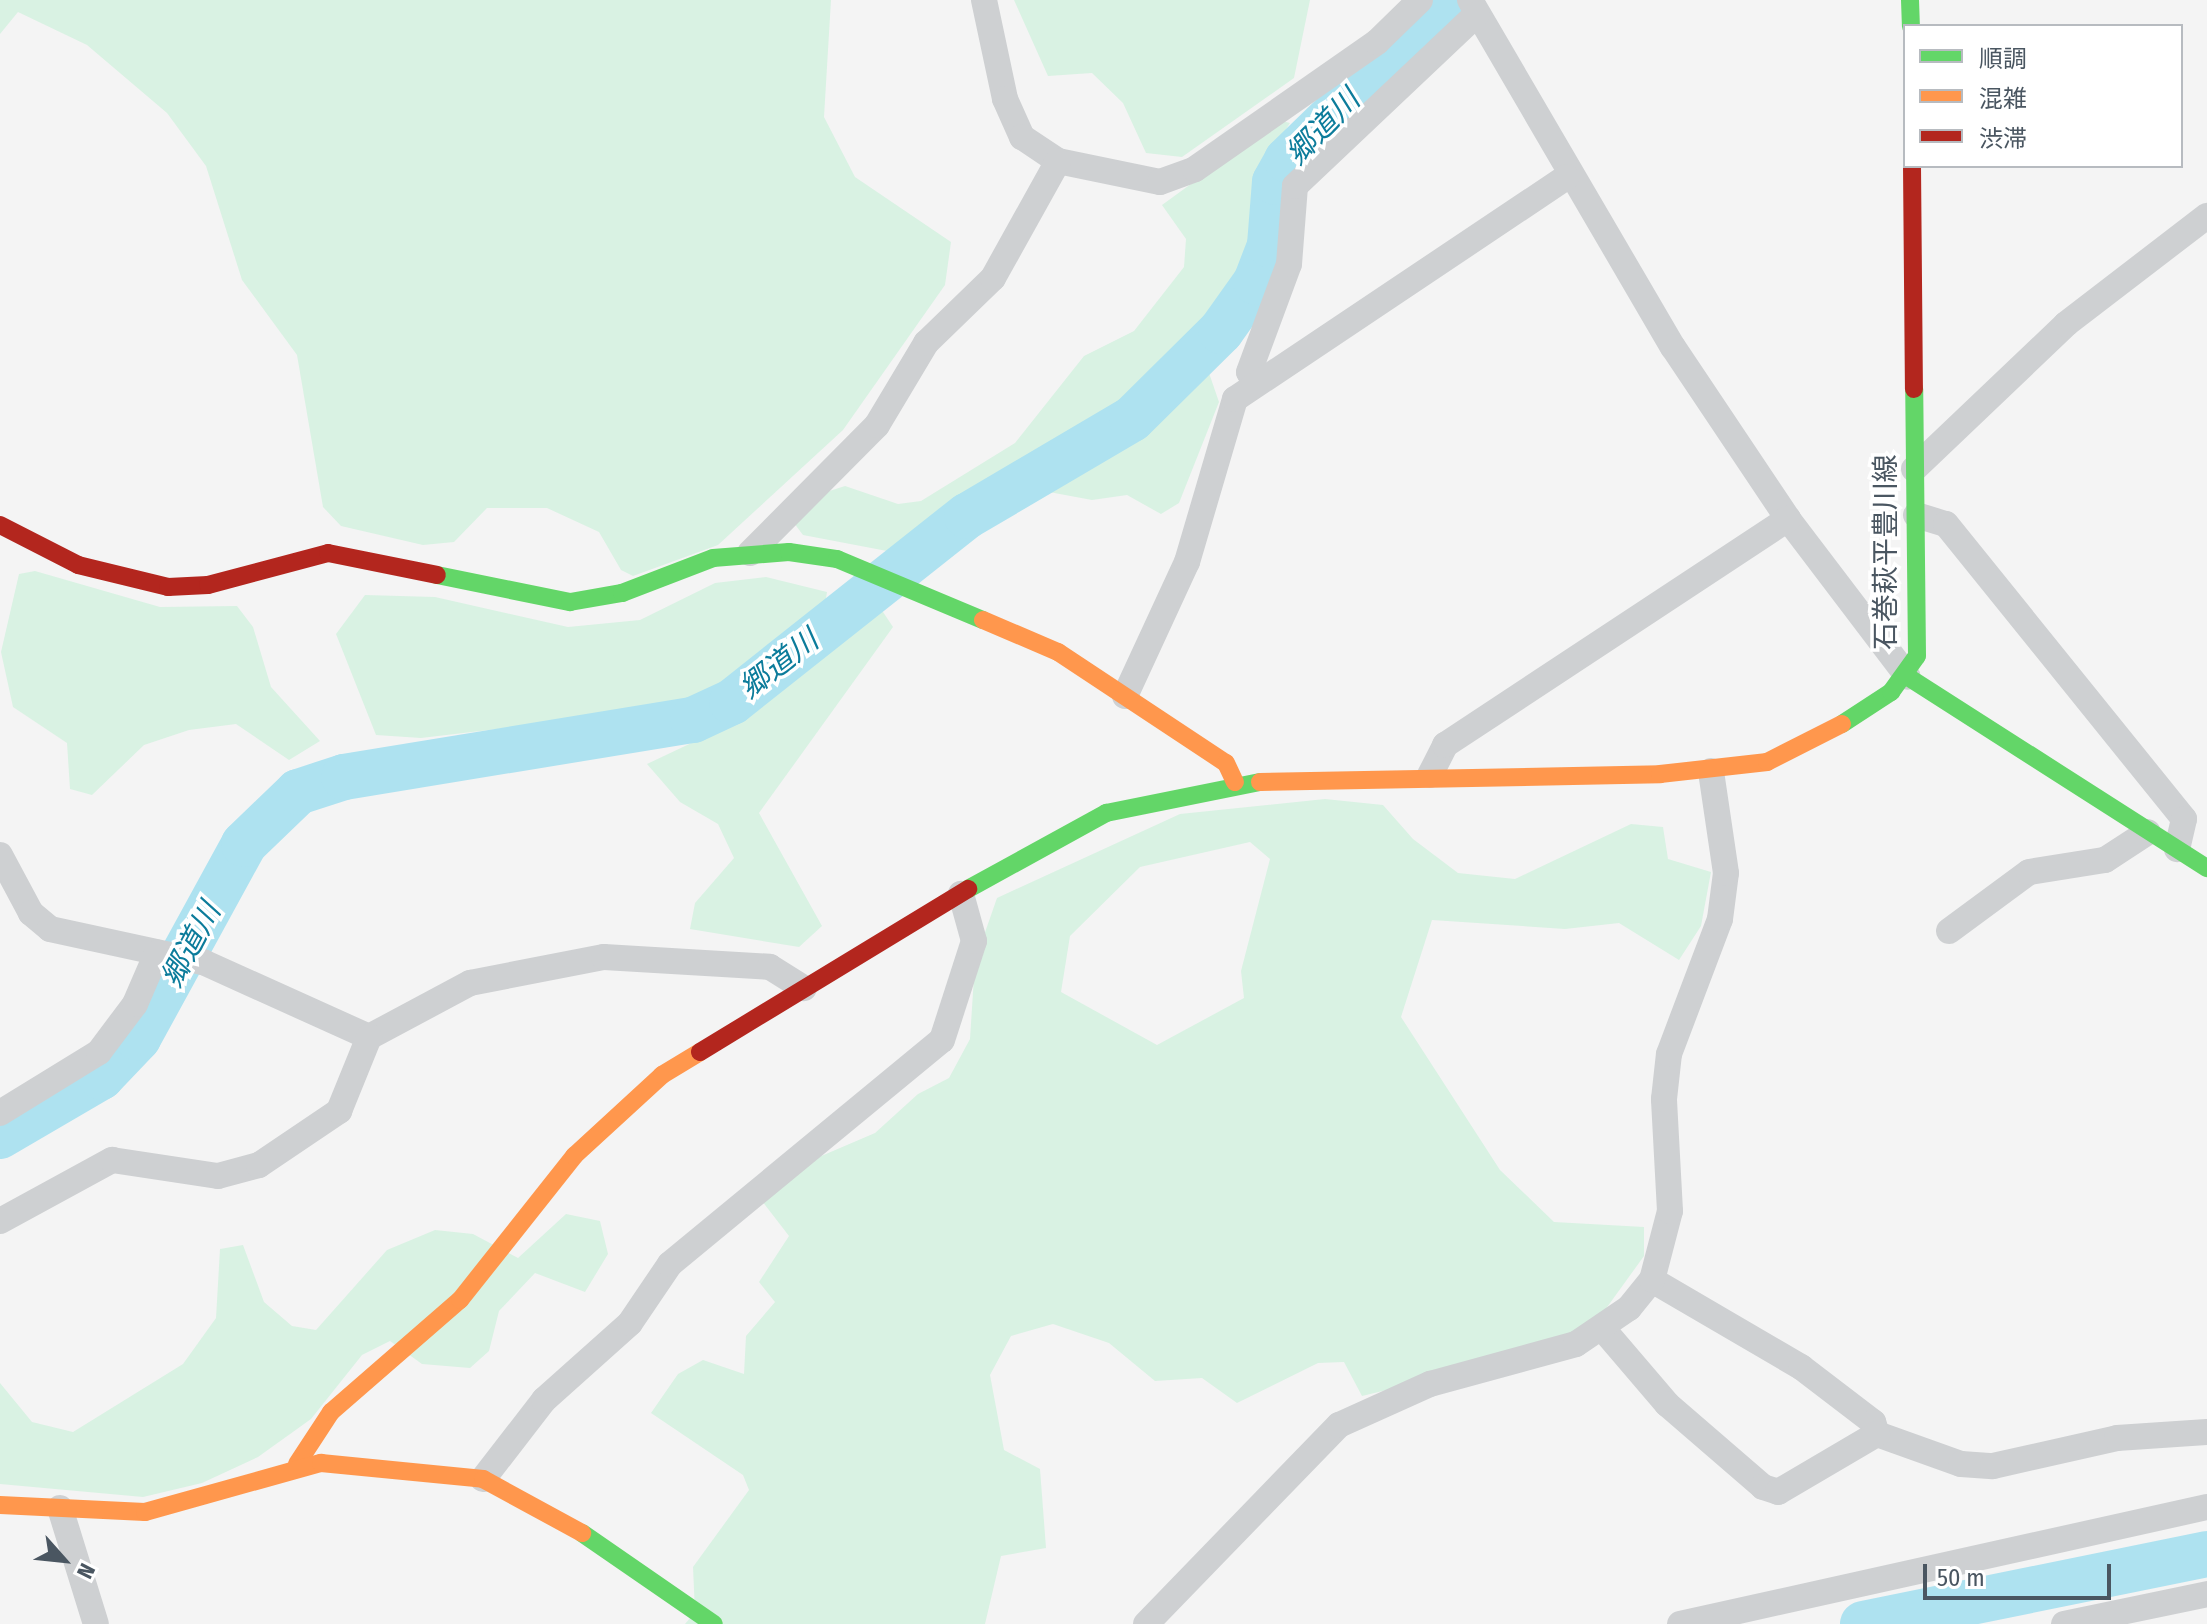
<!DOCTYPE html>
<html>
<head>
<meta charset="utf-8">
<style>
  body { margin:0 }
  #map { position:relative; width:2207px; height:1624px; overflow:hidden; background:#f4f4f4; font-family:"Fira Sans Condensed","Noto Sans JP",sans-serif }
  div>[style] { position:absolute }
  .green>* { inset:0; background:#d9f2e3 }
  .river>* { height:46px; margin:-23px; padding:0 23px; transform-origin:23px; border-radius:23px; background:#aee2f0 }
  .street>* { height:26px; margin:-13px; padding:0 13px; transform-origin:13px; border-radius:13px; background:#ced0d2 }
  .fast>* { height:18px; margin:-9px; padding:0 9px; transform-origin:9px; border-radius:9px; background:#63d668 }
  .slow>* { height:18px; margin:-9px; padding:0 9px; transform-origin:9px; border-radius:9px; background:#ff974d }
  .jam>* { height:18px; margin:-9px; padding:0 9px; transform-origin:9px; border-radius:9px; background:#b3261e }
  span { translate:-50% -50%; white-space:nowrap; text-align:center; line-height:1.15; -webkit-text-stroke:7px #fff; paint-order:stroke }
  .street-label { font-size:28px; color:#4a5661 }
  .water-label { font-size:30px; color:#0c7c9b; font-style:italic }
  .legend { position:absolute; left:1903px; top:24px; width:280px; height:144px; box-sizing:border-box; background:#fff; border:2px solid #b7bbc0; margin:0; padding:10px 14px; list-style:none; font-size:24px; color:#4a5661 }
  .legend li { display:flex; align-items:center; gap:16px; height:40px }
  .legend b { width:40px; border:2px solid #b7bbc0 }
  .north { position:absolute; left:24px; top:1520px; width:80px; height:80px; -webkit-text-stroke:6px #fff; paint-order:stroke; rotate:117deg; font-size:22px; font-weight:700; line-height:32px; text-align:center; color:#4a5661 }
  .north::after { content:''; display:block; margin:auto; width:28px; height:36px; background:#4a5661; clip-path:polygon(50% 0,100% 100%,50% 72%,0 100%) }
  .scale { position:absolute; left:1923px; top:1564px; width:188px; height:36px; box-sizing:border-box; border:4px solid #4a5661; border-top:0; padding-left:10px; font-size:24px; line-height:28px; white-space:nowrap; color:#4a5661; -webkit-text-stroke:6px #fff; paint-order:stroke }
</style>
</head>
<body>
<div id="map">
  <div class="green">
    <i style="clip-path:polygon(0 0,831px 0,824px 117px,855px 177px,951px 242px,945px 285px,843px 430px,718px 545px,633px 576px,621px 570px,599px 532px,547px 508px,487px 508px,454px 542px,423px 545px,341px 526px,323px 507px,297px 355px,242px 280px,206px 166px,167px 113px,87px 45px,18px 12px,0 34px)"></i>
    <i style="clip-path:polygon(1014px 0,1310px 0,1294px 78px,1182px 157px,1146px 153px,1123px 103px,1092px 73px,1048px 76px)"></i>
    <i style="clip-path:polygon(1279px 120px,1290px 123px,1267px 159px,1256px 234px,1237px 289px,1199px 344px,1219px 402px,1179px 503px,1161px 514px,1127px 495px,1092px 500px,1049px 492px,1028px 466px,930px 532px,887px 551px,803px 535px,794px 523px,814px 496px,845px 486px,898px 504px,921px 501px,1015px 443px,1084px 356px,1134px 331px,1184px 267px,1186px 239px,1162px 205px)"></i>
    <i style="clip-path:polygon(35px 571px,160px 607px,237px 606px,253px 627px,271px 687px,320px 741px,289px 760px,236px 724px,189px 730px,144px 745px,92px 795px,70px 789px,67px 743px,13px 707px,1px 652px,19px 574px)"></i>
    <i style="clip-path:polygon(766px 577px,827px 592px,825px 604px,753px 666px,693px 705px,592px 718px,421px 738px,376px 735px,336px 634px,365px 595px,435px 597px,568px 627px,640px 620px,715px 583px)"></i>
    <i style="clip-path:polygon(881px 609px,893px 627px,759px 813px,822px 926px,799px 947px,690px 929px,695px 903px,734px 858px,718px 824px,680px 802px,647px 764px,740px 720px)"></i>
    <i style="clip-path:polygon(evenodd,1325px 799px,1383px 805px,1413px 839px,1458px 873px,1515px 879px,1631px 824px,1663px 827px,1668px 859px,1711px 872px,1701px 926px,1679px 960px,1619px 923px,1565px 929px,1432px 920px,1401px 1017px,1500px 1170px,1554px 1222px,1644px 1227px,1644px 1256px,1605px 1310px,1552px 1350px,1362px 1396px,1344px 1362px,1318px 1363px,1237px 1403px,1202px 1378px,1155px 1381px,1109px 1343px,1053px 1324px,1011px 1336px,990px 1375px,1004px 1450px,1040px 1469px,1046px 1548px,1001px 1556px,985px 1624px,685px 1624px,695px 1612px,693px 1567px,749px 1490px,743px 1475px,651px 1413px,678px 1374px,703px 1360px,744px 1374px,746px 1336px,775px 1302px,759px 1282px,789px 1236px,762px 1201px,798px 1166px,875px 1133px,918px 1094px,949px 1078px,970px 1039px,975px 961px,997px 898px,1180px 814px,1325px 799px,1250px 842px,1270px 859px,1241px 971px,1244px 998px,1157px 1045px,1061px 992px,1070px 936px,1140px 867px,1250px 842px)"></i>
    <i style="clip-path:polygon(566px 1214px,600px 1221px,608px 1254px,585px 1292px,535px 1273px,499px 1311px,489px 1351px,470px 1368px,422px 1364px,390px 1341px,362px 1355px,311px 1419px,258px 1457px,202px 1483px,143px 1497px,0 1484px,0 1383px,32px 1422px,73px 1432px,183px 1364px,216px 1318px,220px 1249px,243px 1245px,264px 1302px,292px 1326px,316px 1330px,387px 1250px,435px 1230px,473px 1234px,518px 1258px)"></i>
  </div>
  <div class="river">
    <i style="left:0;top:1136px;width:117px;rotate:-30.3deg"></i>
    <i style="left:101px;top:1077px;width:54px;rotate:-46.5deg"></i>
    <i style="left:138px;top:1038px;width:221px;rotate:-61.3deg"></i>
    <i style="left:244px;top:844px;width:75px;rotate:-43.9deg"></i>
    <i style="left:298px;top:792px;width:48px;rotate:-18.1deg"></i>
    <i style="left:344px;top:777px;width:354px;rotate:-9.3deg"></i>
    <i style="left:693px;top:720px;width:43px;rotate:-24.8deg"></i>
    <i style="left:732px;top:702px;width:300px;rotate:-38.4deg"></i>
    <i style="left:967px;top:516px;width:191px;rotate:-30.5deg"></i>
    <i style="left:1132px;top:419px;width:125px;rotate:-44.7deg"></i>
    <i style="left:1221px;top:331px;width:60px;rotate:-54.5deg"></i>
    <i style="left:1256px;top:282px;width:40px;rotate:-69deg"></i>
    <i style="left:1270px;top:245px;width:63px;rotate:-85.5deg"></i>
    <i style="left:1275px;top:182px;width:25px;rotate:-61deg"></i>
    <i style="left:1287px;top:160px;width:230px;rotate:-44.1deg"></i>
    <i style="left:1863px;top:1624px;width:351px;rotate:-11.5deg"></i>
  </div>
  <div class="street">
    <i style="left:984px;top:0;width:101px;rotate:78deg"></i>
    <i style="left:1005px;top:99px;width:42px;rotate:65.9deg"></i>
    <i style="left:1022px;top:137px;width:43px;rotate:33.7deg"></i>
    <i style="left:1058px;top:161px;width:104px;rotate:11.6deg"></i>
    <i style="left:1160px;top:182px;width:37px;rotate:-20deg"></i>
    <i style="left:1195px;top:169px;width:222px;rotate:-34.9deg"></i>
    <i style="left:1377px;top:42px;width:60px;rotate:-44.3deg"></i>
    <i style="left:1470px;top:0;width:402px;rotate:59.7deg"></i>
    <i style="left:1673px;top:347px;width:207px;rotate:56.2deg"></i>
    <i style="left:1788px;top:519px;width:198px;rotate:52.8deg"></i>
    <i style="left:1254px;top:380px;width:9px;rotate:-122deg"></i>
    <i style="left:1249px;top:372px;width:115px;rotate:-69.7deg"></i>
    <i style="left:1289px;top:264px;width:78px;rotate:-85.6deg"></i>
    <i style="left:1295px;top:186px;width:250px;rotate:-43.4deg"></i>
    <i style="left:1914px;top:469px;width:210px;rotate:-43.6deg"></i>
    <i style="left:2066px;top:324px;width:178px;rotate:-37.5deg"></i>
    <i style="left:1916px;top:515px;width:31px;rotate:17deg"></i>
    <i style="left:1946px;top:524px;width:379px;rotate:51.1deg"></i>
    <i style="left:2184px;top:819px;width:31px;rotate:103deg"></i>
    <i style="left:750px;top:553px;width:180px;rotate:-45.2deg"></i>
    <i style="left:877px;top:425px;width:96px;rotate:-59.1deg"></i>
    <i style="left:926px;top:343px;width:93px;rotate:-44.1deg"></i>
    <i style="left:993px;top:278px;width:134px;rotate:-60.9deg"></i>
    <i style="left:1125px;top:696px;width:148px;rotate:-65.2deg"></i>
    <i style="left:1187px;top:562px;width:170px;rotate:-73.6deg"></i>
    <i style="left:1235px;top:399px;width:399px;rotate:-33.8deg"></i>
    <i style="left:1430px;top:775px;width:34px;rotate:-63deg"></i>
    <i style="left:1445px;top:745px;width:411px;rotate:-33.4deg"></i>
    <i style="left:0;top:855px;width:66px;rotate:61.9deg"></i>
    <i style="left:31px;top:913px;width:25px;rotate:40deg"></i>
    <i style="left:50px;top:929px;width:157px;rotate:12.2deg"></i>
    <i style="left:203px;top:962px;width:182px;rotate:24.3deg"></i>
    <i style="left:369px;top:1037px;width:115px;rotate:-28.1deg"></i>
    <i style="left:470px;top:983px;width:136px;rotate:-11deg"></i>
    <i style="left:604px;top:957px;width:166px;rotate:3.4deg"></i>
    <i style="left:770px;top:967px;width:40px;rotate:32deg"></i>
    <i style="left:1949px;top:931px;width:99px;rotate:-36.4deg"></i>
    <i style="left:2029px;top:872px;width:77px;rotate:-9deg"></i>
    <i style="left:2105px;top:860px;width:51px;rotate:-33.1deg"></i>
    <i style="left:0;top:1113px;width:116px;rotate:-31.6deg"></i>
    <i style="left:99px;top:1052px;width:60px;rotate:-53.1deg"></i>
    <i style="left:135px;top:1004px;width:56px;rotate:-66.7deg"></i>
    <i style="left:0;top:1221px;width:128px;rotate:-28.6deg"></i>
    <i style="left:112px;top:1160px;width:107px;rotate:8.6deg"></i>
    <i style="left:218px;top:1176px;width:42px;rotate:-15deg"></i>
    <i style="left:259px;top:1165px;width:97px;rotate:-34deg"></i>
    <i style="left:339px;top:1111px;width:80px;rotate:-67.9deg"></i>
    <i style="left:1652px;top:1280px;width:173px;rotate:30.3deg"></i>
    <i style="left:1801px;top:1367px;width:91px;rotate:37.4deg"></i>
    <i style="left:1873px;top:1422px;width:13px;rotate:72deg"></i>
    <i style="left:1877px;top:1434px;width:89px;rotate:19.7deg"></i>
    <i style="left:1961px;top:1464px;width:32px;rotate:4deg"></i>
    <i style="left:1993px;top:1466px;width:127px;rotate:-12.7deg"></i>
    <i style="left:2117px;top:1438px;width:90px;rotate:-3.8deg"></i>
    <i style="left:1603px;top:1329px;width:99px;rotate:49.5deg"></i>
    <i style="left:1667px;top:1404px;width:127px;rotate:40.8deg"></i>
    <i style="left:1763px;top:1487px;width:16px;rotate:18deg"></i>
    <i style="left:1778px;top:1492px;width:115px;rotate:-30.4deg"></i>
    <i style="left:483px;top:1479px;width:100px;rotate:-52.3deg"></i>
    <i style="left:544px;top:1400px;width:115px;rotate:-41.8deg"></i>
    <i style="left:630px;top:1323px;width:71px;rotate:-55.9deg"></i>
    <i style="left:670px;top:1264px;width:352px;rotate:-39.5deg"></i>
    <i style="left:942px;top:1040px;width:104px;rotate:-72.1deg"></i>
    <i style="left:974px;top:941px;width:49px;rotate:-105.5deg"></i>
    <i style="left:60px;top:1508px;width:121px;rotate:72.8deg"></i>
    <i style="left:1146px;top:1624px;width:277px;rotate:-45.9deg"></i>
    <i style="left:1339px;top:1425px;width:100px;rotate:-24.3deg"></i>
    <i style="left:1430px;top:1384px;width:151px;rotate:-15.3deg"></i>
    <i style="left:1576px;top:1344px;width:64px;rotate:-34.2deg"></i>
    <i style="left:1629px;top:1308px;width:36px;rotate:-51deg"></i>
    <i style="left:1652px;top:1280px;width:71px;rotate:-75.4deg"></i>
    <i style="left:1670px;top:1211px;width:112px;rotate:-93.1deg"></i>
    <i style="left:1664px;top:1099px;width:45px;rotate:-83.7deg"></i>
    <i style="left:1669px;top:1054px;width:144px;rotate:-69.3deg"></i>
    <i style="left:1720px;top:919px;width:46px;rotate:-82.6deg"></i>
    <i style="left:1726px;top:873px;width:103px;rotate:-98.4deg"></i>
    <i style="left:1680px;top:1624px;width:540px;rotate:-12.52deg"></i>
    <i style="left:2064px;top:1624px;width:146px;rotate:-11.8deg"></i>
  </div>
  <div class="fast">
    <i style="left:1910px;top:0;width:26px;rotate:88deg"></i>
    <i style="left:437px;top:575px;width:136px;rotate:11.5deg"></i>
    <i style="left:570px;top:602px;width:53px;rotate:-9.8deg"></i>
    <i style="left:622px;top:593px;width:97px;rotate:-21deg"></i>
    <i style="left:713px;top:558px;width:76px;rotate:-4.5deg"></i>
    <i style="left:789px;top:552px;width:49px;rotate:8.3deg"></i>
    <i style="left:837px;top:559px;width:158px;rotate:22.7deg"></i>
    <i style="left:1908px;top:677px;width:355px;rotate:32.6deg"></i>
    <i style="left:1842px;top:724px;width:59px;rotate:-33.1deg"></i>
    <i style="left:1891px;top:692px;width:44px;rotate:-54.2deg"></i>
    <i style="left:1917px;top:656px;width:267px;rotate:-90.6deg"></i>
    <i style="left:968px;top:889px;width:158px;rotate:-28.8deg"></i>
    <i style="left:1106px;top:813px;width:157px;rotate:-11.4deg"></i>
    <i style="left:582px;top:1533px;width:160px;rotate:34.6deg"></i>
  </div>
  <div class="slow">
    <i style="left:983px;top:620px;width:82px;rotate:23.1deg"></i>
    <i style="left:1058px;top:652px;width:201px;rotate:33.5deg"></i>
    <i style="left:1226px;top:763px;width:21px;rotate:65deg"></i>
    <i style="left:1260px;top:782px;width:400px;rotate:-1.1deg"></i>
    <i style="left:1660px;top:774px;width:108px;rotate:-6.4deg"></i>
    <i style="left:1767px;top:762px;width:84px;rotate:-26.9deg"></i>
    <i style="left:297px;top:1464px;width:62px;rotate:-56.8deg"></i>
    <i style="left:331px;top:1412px;width:171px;rotate:-41deg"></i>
    <i style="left:460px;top:1300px;width:184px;rotate:-51.6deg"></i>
    <i style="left:574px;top:1156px;width:120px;rotate:-42.6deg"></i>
    <i style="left:662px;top:1075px;width:44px;rotate:-31.2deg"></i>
    <i style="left:0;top:1505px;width:145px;rotate:2.8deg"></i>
    <i style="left:145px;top:1512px;width:183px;rotate:-15.6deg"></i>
    <i style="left:321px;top:1463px;width:163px;rotate:5.6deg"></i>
    <i style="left:483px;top:1479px;width:113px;rotate:28.6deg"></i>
  </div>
  <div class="jam">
    <i style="left:1912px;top:166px;width:223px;rotate:89.5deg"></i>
    <i style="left:0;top:525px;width:88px;rotate:27.1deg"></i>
    <i style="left:78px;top:565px;width:93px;rotate:13.7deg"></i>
    <i style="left:168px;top:587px;width:40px;rotate:-2.9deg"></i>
    <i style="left:208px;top:585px;width:124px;rotate:-14.9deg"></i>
    <i style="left:328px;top:553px;width:111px;rotate:11.4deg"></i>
    <i style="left:700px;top:1052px;width:314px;rotate:-31.3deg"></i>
  </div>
  <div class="street-label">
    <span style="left:1886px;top:552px;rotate:-90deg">石巻萩平豊川線</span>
  </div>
  <div class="water-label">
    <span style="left:1323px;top:127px;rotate:-46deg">郷道川</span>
    <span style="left:779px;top:664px;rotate:-38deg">郷道川</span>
    <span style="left:191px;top:945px;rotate:-62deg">郷道川</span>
  </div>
  <ul class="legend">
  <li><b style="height:10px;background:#63d668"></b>順調</li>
  <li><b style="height:10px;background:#ff974d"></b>混雑</li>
  <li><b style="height:10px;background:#b3261e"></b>渋滞</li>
  </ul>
  <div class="north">N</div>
  <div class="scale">50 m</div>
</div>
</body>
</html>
